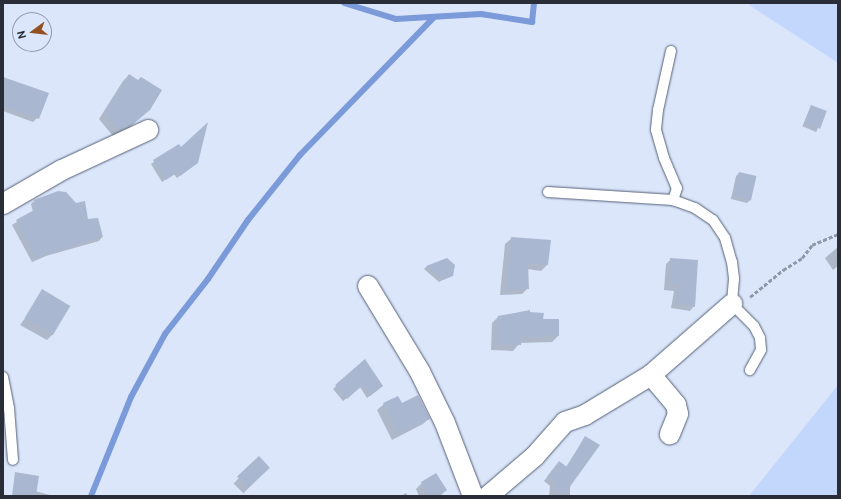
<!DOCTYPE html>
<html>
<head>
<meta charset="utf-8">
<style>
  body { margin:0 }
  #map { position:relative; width:841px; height:499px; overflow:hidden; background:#dbe6fb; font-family:Cabin,sans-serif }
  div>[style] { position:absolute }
  .green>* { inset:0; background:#c3d7fc }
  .shadow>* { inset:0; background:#0003; transform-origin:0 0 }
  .stream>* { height:6px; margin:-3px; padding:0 3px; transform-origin:3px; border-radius:3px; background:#7a9ad9 }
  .building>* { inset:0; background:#aab7d0; transform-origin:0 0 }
  .path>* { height:2.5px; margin-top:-1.25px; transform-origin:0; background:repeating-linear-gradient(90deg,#9098a8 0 4px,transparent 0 6px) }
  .roads { filter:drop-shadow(0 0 1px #546076) drop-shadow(0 0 1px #546076) }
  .lane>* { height:10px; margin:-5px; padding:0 5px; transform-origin:5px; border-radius:5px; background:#fff }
  .street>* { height:20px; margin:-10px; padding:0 10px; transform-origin:10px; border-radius:10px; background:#fff }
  span { translate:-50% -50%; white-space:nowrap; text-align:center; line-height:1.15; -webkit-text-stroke:3px #dbe6fb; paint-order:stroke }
  .frame { position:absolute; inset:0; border:4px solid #282d37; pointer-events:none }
  .north { position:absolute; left:12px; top:12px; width:40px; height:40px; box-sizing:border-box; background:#dbe6fb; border:1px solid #939cad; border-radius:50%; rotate:255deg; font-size:11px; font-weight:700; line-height:16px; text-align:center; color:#282d37 }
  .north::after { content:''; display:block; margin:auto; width:14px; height:18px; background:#935020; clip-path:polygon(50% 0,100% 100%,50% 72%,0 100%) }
</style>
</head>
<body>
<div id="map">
  <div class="green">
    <i style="clip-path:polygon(751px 3px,832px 3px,838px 5px,838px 63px,749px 5px)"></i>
    <i style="clip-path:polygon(838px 385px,838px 496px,749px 496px)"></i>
  </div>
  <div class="shadow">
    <i style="clip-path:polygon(129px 75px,142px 116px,127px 130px,113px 136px,99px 119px,123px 81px)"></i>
    <i style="clip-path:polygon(3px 87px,39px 116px,33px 122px,3px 111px)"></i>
    <i style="left:811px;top:106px;width:15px;height:22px;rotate:23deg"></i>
    <i style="clip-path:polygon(179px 145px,193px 166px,177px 178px,174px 174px,162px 182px,151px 164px)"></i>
    <i style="clip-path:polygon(739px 173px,750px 200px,747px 203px,731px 199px,736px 176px)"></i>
    <i style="clip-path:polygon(34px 201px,88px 220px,102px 237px,99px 241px,46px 256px,32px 262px,12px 225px,33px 212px,31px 204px)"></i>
    <i style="clip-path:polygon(512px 238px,547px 265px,541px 271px,527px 269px,528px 288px,522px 294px,500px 295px,505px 244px)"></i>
    <i style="clip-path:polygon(838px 247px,838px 266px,833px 270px,825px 258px)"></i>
    <i style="clip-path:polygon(671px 259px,694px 306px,690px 311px,671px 308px,674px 291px,664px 290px,666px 264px)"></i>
    <i style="clip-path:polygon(427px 266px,452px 275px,439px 282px,424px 269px)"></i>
    <i style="clip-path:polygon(31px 310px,53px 334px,47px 340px,20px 325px)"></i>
    <i style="clip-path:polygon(498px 317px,542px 319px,558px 336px,552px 342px,520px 343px,513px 351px,491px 350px,492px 323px)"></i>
    <i style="clip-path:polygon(364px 360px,379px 389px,367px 398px,360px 387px,343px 401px,333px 389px)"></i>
    <i style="clip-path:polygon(398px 397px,401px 404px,429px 418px,423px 424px,392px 440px,377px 410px,384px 404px)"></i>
    <i style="clip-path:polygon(585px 437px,570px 484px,570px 496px,549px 496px,550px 486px,544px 481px,559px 462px,566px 467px)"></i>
    <i style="left:259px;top:458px;width:14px;height:36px;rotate:45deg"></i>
    <i style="clip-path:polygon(422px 483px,446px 490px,440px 496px,419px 496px,416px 489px)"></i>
    <i style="clip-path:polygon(23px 488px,54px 496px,18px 496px)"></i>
    <i style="clip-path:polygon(406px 493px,408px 496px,401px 496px)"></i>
  </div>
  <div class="stream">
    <i style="left:344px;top:3px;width:54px;rotate:17.1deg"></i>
    <i style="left:396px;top:19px;width:85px;rotate:-3.4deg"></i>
    <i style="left:481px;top:14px;width:52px;rotate:8.9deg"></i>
    <i style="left:532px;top:22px;width:19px;rotate:-84deg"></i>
    <i style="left:91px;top:496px;width:107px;rotate:-68deg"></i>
    <i style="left:131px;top:397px;width:72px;rotate:-61.6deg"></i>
    <i style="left:165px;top:334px;width:70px;rotate:-52deg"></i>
    <i style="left:208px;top:279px;width:71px;rotate:-55.9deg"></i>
    <i style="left:248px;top:220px;width:83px;rotate:-51.3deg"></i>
    <i style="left:300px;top:155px;width:192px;rotate:-45.8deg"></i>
  </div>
  <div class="building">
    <i style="clip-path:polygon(129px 74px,138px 80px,141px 77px,162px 90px,150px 110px,133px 124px,119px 131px,105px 113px)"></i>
    <i style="clip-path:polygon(3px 77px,49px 93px,39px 119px,3px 106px)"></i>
    <i style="left:811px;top:105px;width:17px;height:19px;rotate:21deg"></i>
    <i style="clip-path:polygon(208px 122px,198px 163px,180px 176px,178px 172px,166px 180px,153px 160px,179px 144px,181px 147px)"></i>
    <i style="left:739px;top:172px;width:18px;height:25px;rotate:13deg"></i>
    <i style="clip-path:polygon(58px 191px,66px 192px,76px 203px,85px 201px,88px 219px,98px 218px,103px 237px,50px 253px,36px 259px,16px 220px,36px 209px,34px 200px)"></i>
    <i style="clip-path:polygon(511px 237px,551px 240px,548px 265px,528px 263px,529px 289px,506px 290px)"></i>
    <i style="clip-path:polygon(447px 258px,455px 265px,453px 276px,443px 280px,426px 266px)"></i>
    <i style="clip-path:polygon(670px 258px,698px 260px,695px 307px,675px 303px,679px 286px,669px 285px)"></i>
    <i style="left:42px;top:289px;width:33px;height:34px;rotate:31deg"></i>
    <i style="clip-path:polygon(530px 310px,530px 312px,544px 313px,543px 319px,559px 319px,559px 336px,542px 335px,542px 338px,521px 337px,521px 345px,497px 344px,498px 316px)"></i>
    <i style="clip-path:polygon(365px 359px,383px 386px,370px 396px,363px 385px,347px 399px,335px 385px)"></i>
    <i style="clip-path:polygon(418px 395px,430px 419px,398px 434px,383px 403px,398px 396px,402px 403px)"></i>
    <i style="clip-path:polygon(585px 436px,600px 445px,564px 495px,554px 488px,557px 483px,547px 477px,559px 461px,567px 467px)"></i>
    <i style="left:259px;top:456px;width:16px;height:30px;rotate:47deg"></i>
    <i style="clip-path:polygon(15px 472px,39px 476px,36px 496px,12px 496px)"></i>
    <i style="clip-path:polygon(436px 473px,447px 490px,439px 496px,428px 496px,421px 482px)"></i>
  </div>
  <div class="path">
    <i style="left:750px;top:297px;width:43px;rotate:-39.3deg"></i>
    <i style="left:783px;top:270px;width:22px;rotate:-32deg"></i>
    <i style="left:802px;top:258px;width:16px;rotate:-52deg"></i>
    <i style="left:812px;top:245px;width:28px;rotate:-23deg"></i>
  </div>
  <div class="roads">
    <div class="lane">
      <i style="left:671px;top:51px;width:60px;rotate:102.4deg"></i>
      <i style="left:658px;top:110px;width:20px;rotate:96deg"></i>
      <i style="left:656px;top:130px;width:29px;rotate:74deg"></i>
      <i style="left:664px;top:158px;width:33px;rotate:67deg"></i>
      <i style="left:677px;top:188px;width:13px;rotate:108deg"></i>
      <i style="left:548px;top:192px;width:125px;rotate:3.7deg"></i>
      <i style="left:673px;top:200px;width:23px;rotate:20deg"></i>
      <i style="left:695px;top:208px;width:22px;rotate:34deg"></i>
      <i style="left:713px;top:220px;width:22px;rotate:56deg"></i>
      <i style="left:725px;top:238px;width:25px;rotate:74deg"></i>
      <i style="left:732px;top:262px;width:17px;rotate:83deg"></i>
      <i style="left:734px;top:279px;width:25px;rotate:95deg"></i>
      <i style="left:732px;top:304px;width:31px;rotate:45deg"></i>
      <i style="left:754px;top:326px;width:13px;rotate:63deg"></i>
      <i style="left:760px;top:338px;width:12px;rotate:85deg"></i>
      <i style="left:761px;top:350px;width:23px;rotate:119deg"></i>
      <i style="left:3px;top:377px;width:32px;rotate:79deg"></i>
      <i style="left:9px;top:408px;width:52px;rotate:85.6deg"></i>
    </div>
    <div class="street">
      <i style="left:3px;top:204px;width:68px;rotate:-30deg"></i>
      <i style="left:62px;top:170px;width:95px;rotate:-24.9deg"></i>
      <i style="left:368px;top:286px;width:100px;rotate:58.8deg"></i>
      <i style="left:420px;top:372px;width:57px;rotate:63.9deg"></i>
      <i style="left:445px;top:423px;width:78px;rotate:69deg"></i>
      <i style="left:651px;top:375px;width:39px;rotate:50deg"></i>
      <i style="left:676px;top:405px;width:9px;rotate:77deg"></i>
      <i style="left:678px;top:414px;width:22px;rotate:112deg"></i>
      <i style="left:488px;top:496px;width:62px;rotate:-40.4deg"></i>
      <i style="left:535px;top:456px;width:45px;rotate:-48.6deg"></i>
      <i style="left:565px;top:422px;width:21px;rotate:-19deg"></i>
      <i style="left:585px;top:415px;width:77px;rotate:-31.2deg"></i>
      <i style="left:651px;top:375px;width:108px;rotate:-41.2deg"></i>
    </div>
  </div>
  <div class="frame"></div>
  <div class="north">N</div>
</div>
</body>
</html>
